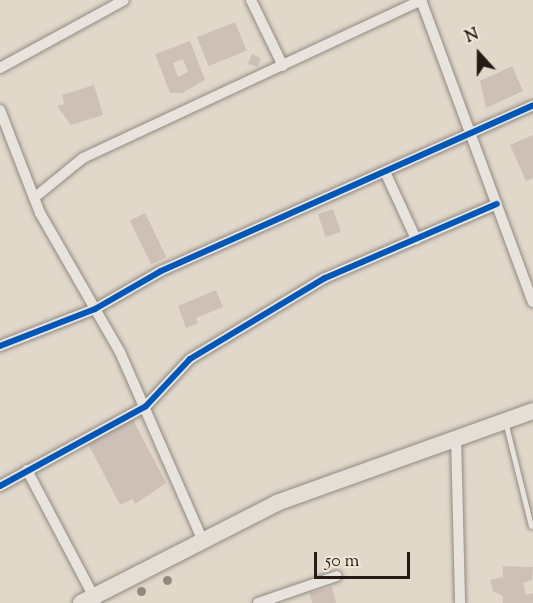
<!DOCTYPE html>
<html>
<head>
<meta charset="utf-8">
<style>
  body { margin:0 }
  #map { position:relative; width:533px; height:603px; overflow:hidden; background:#e1d8ca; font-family:"Sorts Mill Goudy",serif }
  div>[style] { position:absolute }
  .building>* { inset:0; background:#cec0b7; transform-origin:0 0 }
  .roads { filter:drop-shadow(0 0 2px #918a82) drop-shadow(0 0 2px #918a82) }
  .lane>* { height:5px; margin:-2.5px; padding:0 2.5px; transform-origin:2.5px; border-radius:2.5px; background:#e8e3dc }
  .street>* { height:10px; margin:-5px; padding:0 5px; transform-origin:5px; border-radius:5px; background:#e8e3dc }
  .primary>* { height:16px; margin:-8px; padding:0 8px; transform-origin:8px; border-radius:8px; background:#e4ded6 }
  .cycleway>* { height:6px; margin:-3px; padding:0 3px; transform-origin:3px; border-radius:3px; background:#0057b8 }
  .trees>* { width:9px; height:9px; margin:-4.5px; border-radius:50%; background:#928b7b }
  span { translate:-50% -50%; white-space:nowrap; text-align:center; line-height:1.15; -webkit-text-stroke:6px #f1e7d7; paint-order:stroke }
  .north { position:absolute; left:449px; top:24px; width:60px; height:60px; -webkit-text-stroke:4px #f1e7d7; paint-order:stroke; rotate:339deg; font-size:16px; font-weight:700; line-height:24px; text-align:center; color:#271a15 }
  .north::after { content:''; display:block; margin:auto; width:21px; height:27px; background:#271a15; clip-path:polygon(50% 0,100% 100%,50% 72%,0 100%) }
  .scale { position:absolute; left:314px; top:552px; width:96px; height:27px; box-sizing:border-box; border:3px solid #271a15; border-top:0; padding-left:8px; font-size:18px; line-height:21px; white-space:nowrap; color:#271a15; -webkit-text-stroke:4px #f1e7d7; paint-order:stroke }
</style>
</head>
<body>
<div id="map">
  <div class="building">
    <i style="left:235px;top:22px;width:31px;height:41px;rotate:68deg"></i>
    <i style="clip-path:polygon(evenodd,190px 41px,205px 80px,182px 93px,170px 93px,155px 54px,190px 41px,183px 59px,188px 72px,178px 77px,173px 63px,183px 59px)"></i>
    <i style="clip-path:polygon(252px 54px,261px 58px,258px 67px,248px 64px)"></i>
    <i style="clip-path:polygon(512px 66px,523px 91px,486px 108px,480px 81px)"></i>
    <i style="clip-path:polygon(94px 85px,103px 115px,71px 125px,57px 106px,64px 104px,62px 95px)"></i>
    <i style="clip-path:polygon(533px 135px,533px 178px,526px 181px,510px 145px)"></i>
    <i style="left:333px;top:209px;width:24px;height:16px;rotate:71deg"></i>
    <i style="left:145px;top:213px;width:49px;height:17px;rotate:64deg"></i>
    <i style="clip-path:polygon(216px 290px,223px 307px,196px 318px,198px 323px,186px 328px,178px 306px)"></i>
    <i style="clip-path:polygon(132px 418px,166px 483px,135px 504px,133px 499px,120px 505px,87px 442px)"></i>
    <i style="clip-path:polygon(503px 566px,533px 567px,532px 580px,523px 583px,526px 595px,533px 593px,533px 603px,503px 603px,503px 596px,493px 591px,490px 580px,503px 577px)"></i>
    <i style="clip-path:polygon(332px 587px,336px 603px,312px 603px,310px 593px)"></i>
  </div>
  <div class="roads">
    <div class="lane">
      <i style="left:506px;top:425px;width:104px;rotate:76.1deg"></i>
    </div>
    <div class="street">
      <i style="left:251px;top:0;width:73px;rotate:64.1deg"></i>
      <i style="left:421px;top:0;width:322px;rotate:69.7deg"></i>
      <i style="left:0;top:68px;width:141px;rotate:-28.7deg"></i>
      <i style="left:0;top:110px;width:110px;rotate:68.8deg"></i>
      <i style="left:40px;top:213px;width:160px;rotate:60.1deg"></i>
      <i style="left:120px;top:352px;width:204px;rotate:66.3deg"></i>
      <i style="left:386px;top:174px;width:72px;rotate:65.2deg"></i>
      <i style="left:34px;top:198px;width:63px;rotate:-39.2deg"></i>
      <i style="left:83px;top:158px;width:374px;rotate:-25deg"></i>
      <i style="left:0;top:346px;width:102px;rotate:-21.3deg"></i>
      <i style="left:95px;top:309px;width:76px;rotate:-29.9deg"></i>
      <i style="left:161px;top:271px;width:407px;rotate:-24deg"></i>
      <i style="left:456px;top:436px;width:167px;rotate:88.6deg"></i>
      <i style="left:27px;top:470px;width:148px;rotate:62.2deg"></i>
      <i style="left:0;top:486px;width:166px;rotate:-28.7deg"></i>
      <i style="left:146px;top:406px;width:64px;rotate:-46.9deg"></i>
      <i style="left:190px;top:359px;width:157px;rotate:-31deg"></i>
      <i style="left:325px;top:278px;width:187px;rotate:-23.3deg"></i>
      <i style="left:258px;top:603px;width:83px;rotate:-18.9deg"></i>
    </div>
    <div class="primary">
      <i style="left:81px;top:603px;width:222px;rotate:-27deg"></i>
      <i style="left:279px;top:502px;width:270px;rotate:-19.7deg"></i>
    </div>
  </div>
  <div class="cycleway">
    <i style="left:0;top:346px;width:102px;rotate:-21.3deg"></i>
    <i style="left:95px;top:309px;width:76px;rotate:-29.9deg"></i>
    <i style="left:161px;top:271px;width:407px;rotate:-24deg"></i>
    <i style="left:0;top:486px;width:166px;rotate:-28.7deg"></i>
    <i style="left:146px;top:406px;width:64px;rotate:-46.9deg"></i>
    <i style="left:190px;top:359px;width:157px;rotate:-31deg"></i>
    <i style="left:325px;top:278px;width:187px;rotate:-23.3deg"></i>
  </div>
  <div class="trees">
    <i style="left:167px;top:580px"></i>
    <i style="left:141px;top:591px"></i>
  </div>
  <div class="north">N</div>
  <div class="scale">50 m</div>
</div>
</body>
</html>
